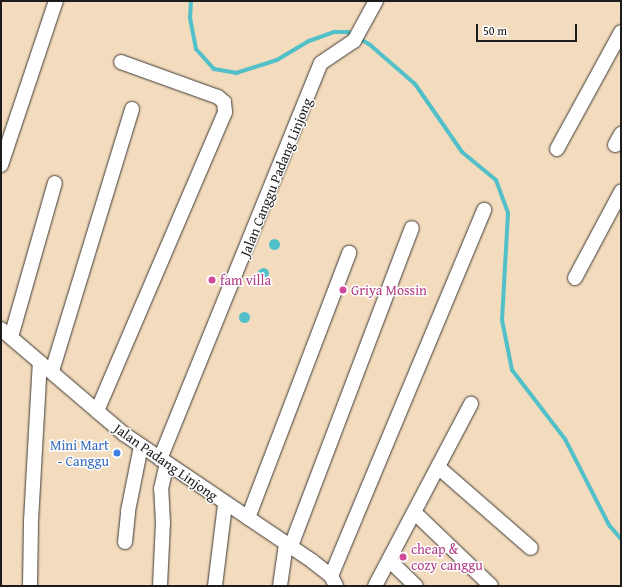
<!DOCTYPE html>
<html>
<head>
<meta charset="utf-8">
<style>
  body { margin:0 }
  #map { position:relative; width:622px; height:587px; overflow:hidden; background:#f3dbbd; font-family:"Gentium Book Plus",serif }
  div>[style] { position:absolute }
  .water>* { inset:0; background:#52c0c8 }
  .round { border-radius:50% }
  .stream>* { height:4px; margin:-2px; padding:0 2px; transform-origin:2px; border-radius:2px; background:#52c0c8 }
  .roads { filter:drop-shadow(0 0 1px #3c3934) drop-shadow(0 0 1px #3c3934) }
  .minor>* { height:14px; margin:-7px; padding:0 7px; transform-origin:7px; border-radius:7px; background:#fff }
  .dots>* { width:11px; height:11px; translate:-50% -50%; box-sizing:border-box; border:2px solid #fff; border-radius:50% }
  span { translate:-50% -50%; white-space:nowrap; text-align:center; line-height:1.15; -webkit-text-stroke:3px #fff; paint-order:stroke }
  .street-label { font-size:14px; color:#1c1c1c }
  .hotel-label { font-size:14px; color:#b23c85 }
  .left { translate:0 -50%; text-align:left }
  .shop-label { font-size:14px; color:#366cbe }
  .right { translate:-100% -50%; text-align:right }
  .frame { position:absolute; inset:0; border:2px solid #1c1c1c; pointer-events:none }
  .scale { position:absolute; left:476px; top:24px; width:101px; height:18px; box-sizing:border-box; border:2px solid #1c1c1c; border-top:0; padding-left:5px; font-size:12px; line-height:14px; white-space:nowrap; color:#1c1c1c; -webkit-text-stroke:3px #fff; paint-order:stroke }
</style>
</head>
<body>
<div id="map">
  <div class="water">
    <i class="round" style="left:268.5px;top:238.5px;width:11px;height:11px"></i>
    <i class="round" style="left:257.5px;top:267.5px;width:11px;height:11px"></i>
    <i class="round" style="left:238.5px;top:311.5px;width:11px;height:11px"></i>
  </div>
  <div class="stream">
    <i style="left:191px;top:1px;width:17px;rotate:93deg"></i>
    <i style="left:190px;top:18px;width:32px;rotate:79deg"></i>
    <i style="left:196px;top:49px;width:27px;rotate:48deg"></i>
    <i style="left:214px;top:69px;width:22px;rotate:10deg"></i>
    <i style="left:236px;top:73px;width:43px;rotate:-17.6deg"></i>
    <i style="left:277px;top:60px;width:37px;rotate:-31deg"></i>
    <i style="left:309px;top:41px;width:27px;rotate:-20deg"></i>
    <i style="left:334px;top:32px;width:14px"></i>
    <i style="left:348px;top:32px;width:24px;rotate:30deg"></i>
    <i style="left:369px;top:44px;width:61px;rotate:41deg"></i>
    <i style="left:415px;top:84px;width:83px;rotate:55.3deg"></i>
    <i style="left:462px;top:152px;width:44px;rotate:39.5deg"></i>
    <i style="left:496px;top:180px;width:35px;rotate:70deg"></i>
    <i style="left:508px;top:213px;width:107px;rotate:93.2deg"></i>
    <i style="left:502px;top:320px;width:51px;rotate:78.7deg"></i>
    <i style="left:512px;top:370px;width:87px;rotate:52.5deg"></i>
    <i style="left:565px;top:439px;width:97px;rotate:62.9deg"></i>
    <i style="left:609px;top:525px;width:18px;rotate:49deg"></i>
  </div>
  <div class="roads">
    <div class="minor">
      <i style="left:615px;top:145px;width:13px;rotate:-61deg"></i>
      <i style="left:557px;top:149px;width:133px;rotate:-61.3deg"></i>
      <i style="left:1px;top:165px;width:173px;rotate:-71.5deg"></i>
      <i style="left:575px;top:278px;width:98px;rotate:-61.9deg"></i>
      <i style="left:1px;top:329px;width:162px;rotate:40.5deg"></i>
      <i style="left:124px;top:434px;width:227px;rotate:34deg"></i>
      <i style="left:312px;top:561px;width:24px;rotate:38deg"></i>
      <i style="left:331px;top:576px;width:11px;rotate:63deg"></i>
      <i style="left:11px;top:337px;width:160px;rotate:-74.1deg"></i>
      <i style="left:52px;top:371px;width:274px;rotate:-73deg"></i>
      <i style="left:97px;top:411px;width:325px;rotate:-66.8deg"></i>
      <i style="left:225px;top:112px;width:10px;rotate:-96deg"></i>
      <i style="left:224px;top:102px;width:8px;rotate:-140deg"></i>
      <i style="left:218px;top:97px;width:103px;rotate:-160.2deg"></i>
      <i style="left:160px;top:459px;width:427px;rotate:-67.9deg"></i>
      <i style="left:321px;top:63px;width:40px;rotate:-34deg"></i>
      <i style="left:354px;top:41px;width:46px;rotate:-61.2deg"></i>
      <i style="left:438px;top:467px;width:123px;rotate:41.1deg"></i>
      <i style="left:415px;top:513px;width:105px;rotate:43.8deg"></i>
      <i style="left:248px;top:518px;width:284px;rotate:-69.1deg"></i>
      <i style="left:125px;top:542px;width:31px;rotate:-84deg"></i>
      <i style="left:128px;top:511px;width:66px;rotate:-78.7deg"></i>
      <i style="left:291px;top:546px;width:340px;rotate:-69.2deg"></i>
      <i style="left:390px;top:561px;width:36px;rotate:44deg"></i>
      <i style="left:331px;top:576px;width:397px;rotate:-67.3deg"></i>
      <i style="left:30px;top:586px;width:65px;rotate:-89.1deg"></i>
      <i style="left:31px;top:521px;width:159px;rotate:-86.8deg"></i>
      <i style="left:160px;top:586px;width:63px;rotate:-87.3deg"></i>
      <i style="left:163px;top:523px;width:34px;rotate:-93deg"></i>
      <i style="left:161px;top:489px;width:26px;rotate:-77deg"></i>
      <i style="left:215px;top:586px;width:83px;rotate:-83deg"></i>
      <i style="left:280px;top:586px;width:42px;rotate:-81.9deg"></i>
      <i style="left:375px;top:586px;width:206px;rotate:-62.2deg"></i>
    </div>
  </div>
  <div class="dots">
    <i style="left:212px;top:280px;background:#d1479c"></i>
    <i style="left:343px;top:290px;background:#d1479c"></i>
    <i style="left:117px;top:453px;background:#3f7fe0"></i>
    <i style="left:403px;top:557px;background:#d1479c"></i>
  </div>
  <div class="street-label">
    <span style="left:276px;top:177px;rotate:-68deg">Jalan Canggu Padang Linjong</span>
    <span style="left:166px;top:462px;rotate:35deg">Jalan Padang Linjong</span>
  </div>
  <div class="hotel-label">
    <span class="left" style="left:220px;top:280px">fam villa</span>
    <span class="left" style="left:351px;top:290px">Griya Mossin</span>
    <span class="left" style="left:411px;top:557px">cheap &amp;<br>cozy canggu</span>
  </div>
  <div class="shop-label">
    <span class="right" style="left:109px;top:453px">Mini Mart<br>- Canggu</span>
  </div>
  <div class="frame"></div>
  <div class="scale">50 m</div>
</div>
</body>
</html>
